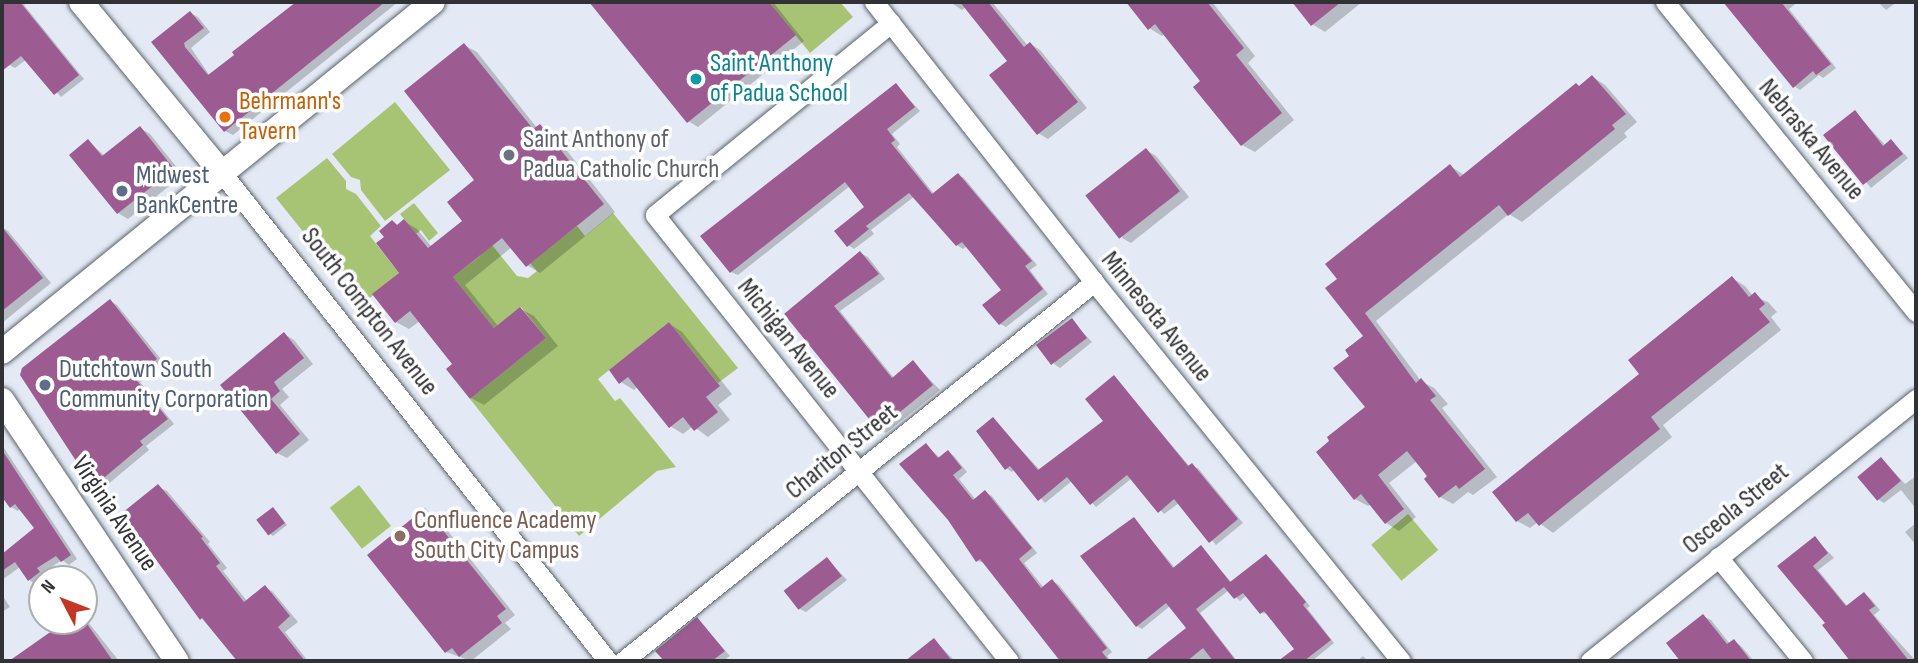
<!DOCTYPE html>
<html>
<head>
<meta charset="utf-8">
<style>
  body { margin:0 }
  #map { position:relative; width:1918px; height:663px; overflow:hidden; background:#e4eaf5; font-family:"Sofia Sans Condensed",sans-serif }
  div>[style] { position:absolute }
  .green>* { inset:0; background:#a6c474; transform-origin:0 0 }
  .shadow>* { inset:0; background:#0003 }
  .building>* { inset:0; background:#9d5c91; transform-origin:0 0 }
  .roads { filter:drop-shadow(0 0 2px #5c616a) drop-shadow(0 0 2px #5c616a) }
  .minor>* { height:19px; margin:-9.5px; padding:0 9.5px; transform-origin:9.5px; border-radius:9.5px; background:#fff }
  .tertiary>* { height:24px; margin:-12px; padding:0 12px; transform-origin:12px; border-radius:12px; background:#fff }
  .dots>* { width:19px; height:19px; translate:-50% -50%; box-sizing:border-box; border:4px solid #fff; border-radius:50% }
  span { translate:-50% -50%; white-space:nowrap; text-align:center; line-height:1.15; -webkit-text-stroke:7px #fff; paint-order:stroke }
  .culture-label { font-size:26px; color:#0d838f }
  .left { translate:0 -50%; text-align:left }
  .food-label { font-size:26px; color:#c56008 }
  .worship-label { font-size:26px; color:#5b616d }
  .street-label { font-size:26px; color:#303236 }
  .service-label { font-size:26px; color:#4e5e75 }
  .education-label { font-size:26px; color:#785e54 }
  .frame { position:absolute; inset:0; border:4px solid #303236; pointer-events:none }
  .north { position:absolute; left:28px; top:565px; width:70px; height:70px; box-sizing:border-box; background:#fff; border:2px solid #acadaf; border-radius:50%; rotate:312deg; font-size:19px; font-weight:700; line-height:28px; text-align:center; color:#303236 }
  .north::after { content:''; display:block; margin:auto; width:24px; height:32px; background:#c33724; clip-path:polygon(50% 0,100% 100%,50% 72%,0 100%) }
</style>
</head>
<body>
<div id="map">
  <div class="green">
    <i style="clip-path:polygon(769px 2px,840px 2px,853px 17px,810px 53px)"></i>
    <i style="clip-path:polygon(395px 102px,450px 170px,385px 221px,361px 190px,360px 180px,351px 177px,332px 154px)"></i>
    <i style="clip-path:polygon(327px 158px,346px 181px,346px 189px,356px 194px,381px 226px,370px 236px,399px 273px,362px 305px,276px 198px)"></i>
    <i style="clip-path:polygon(414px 203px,438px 233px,429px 241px,421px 230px,416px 234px,400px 214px)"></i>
    <i style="clip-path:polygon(613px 213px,738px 368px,718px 383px,669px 322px,598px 379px,615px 401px,620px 398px,676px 467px,657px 471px,579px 536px,470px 399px,546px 338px,521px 307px,494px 328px,453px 277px,480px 256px,484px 235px,517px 276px,528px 278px,537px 271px,530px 263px,577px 226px,585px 236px)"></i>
    <i style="left:359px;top:485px;width:52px;height:37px;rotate:52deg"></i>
    <i style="left:1408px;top:514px;width:47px;height:48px;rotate:50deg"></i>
  </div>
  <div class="shadow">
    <i style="clip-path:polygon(2px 2px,28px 2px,24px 5px,84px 79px,61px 97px,27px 59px,15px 68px,9px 65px,2px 56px)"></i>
    <i style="clip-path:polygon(299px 2px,398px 2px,233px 135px,225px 131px,154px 42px,190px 13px,198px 17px,210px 32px,191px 48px,210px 76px,236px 55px,234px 52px)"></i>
    <i style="clip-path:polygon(591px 2px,773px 2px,804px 41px,698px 127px,688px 121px)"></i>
    <i style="clip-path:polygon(950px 2px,992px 2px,1028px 46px,1031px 44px,1040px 50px,1087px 108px,1048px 139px,1038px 133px,1009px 61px,966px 7px,962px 10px)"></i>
    <i style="clip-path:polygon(1128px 2px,1212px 2px,1255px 56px,1248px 63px,1294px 120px,1255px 152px,1242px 145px,1203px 81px,1164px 34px,1162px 36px,1149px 28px)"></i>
    <i style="clip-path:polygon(1295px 2px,1362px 2px,1325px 32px,1312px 24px)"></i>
    <i style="clip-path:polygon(1725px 2px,1798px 2px,1789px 9px,1836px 68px,1823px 78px,1819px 75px,1800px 90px,1794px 86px)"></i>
    <i style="clip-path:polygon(1878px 2px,1897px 2px,1886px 10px)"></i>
    <i style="clip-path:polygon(464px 45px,477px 52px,537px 128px,540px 126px,553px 133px,615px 212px,540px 273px,527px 265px,512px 247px,465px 285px,498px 326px,521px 309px,534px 316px,558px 346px,484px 405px,471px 398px,455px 364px,420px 321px,409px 329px,396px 322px,402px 273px,386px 237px,393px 222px,399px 226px,404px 221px,417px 229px,432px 247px,465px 221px,477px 180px)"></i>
    <i style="clip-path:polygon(1593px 77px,1605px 85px,1637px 122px,1624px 133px,1627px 137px,1522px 222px,1509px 214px,1376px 321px,1421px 381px,1434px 388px,1448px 404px,1442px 408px,1497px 477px,1473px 495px,1468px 492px,1453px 504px,1440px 497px,1417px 461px,1389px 483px,1416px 517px,1399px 531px,1386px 523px,1371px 504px,1368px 506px,1355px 499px,1367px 407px,1352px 356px,1365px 336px,1339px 279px,1450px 166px,1464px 175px)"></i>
    <i style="clip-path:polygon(896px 85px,920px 111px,892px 134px,900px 144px,897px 147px,934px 194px,958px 175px,964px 178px,1037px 265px,1030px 270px,1048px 294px,1006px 327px,1000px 324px,1004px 290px,967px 246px,963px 249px,957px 245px,915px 196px,871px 230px,874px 234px,854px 249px,848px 245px,867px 208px,850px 186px,738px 275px,731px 272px)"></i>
    <i style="clip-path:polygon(1855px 112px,1886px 146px,1892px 141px,1908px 158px,1871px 188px,1826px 135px)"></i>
    <i style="clip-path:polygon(140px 128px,150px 134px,183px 175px,128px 219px,118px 213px,88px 141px,105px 156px)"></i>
    <i style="clip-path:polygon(1146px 150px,1156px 156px,1189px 197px,1131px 243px,1122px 238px)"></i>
    <i style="clip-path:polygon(2px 227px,8px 231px,51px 283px,2px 323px)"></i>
    <i style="clip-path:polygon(860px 253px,868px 257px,885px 279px,840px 311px,894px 378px,914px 363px,940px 390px,886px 433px,879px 428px,786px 314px)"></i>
    <i style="clip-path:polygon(1732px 278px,1745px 286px,1753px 296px,1768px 302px,1777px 312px,1771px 317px,1781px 330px,1663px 425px,1672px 437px,1553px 533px,1538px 522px,1530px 528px,1517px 521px,1641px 374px)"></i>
    <i style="clip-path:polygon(110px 301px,117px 305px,164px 363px,140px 382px,174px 424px,146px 446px,149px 450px,101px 490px,94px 486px)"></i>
    <i style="clip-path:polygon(1072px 321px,1092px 342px,1060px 368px,1054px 364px)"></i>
    <i style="clip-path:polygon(670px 324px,682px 332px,732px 394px,718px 405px,730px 420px,708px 437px,693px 426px,683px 434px,670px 426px,638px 386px,634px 390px,621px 382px)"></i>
    <i style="clip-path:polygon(284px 334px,294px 340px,313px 364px,282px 389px,289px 397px,280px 405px,309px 440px,287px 458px,277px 453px,222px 385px)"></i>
    <i style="clip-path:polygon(1115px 378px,1190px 467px,1198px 468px,1243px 523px,1216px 545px,1179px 503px,1164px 514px,1132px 478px,1096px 507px,1072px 481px,1045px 503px,1015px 469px,1012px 472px,1006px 468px,993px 420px,1040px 470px,1106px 422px)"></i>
    <i style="clip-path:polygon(2px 445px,77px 559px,69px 565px,62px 560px,44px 572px,47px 577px,36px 584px,29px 580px,20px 567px,2px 580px,2px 555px,37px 528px,21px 508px,18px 511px,11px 507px,8px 491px,2px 483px)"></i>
    <i style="clip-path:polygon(926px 445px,940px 458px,948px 452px,954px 456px,967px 472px,959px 479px,976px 500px,985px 492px,992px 496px,1037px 553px,1024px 563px,1044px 588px,1052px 581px,1059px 585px,1112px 652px,1107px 656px,1111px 661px,1062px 661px,985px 563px,977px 561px,965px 546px,968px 544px)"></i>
    <i style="clip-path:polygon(1882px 459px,1905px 484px,1916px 476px,1916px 509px,1901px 490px,1884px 503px,1878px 499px)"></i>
    <i style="clip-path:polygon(158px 487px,167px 491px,210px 542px,208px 544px,227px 568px,223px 571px,247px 601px,265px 587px,273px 592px,298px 622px,285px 632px,308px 661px,238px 661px,188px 602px)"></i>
    <i style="clip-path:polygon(425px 510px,435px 515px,515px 615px,505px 623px,511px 629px,471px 661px,446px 652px)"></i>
    <i style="clip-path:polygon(276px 511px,287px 525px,273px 536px,270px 534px)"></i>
    <i style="clip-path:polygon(1134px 519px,1175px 568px,1201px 547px,1232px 583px,1266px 556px,1271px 559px,1310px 606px,1307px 608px,1334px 643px,1312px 661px,1299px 661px,1292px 653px,1296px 649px,1269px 614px,1261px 613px,1247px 595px,1240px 601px,1229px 590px,1200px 613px,1237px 661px,1162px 661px,1156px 654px,1188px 629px,1170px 606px,1142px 629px,1137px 626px)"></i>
    <i style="clip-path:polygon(1916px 523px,1916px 545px,1905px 532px)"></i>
    <i style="clip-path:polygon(1815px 538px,1834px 558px,1818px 570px,1848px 607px,1864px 594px,1870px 598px,1880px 610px,1874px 615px,1916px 661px,1853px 661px,1824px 626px,1828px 623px,1780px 567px)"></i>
    <i style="clip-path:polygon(827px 559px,847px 580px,806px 612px,800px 609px)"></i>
    <i style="clip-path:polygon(2px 595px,10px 607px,2px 612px)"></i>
    <i style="clip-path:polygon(1703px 616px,1711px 620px,1730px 644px,1734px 641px,1741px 646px,1754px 661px,1682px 661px,1668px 644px)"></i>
    <i style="clip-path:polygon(84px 617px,119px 661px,26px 661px,21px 655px,69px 621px,84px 621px)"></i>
    <i style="clip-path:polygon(697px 619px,730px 656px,723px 661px,666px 661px,658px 651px)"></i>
    <i style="clip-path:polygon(934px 640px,955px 661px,908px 661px)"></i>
    <i style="clip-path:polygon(1363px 656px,1368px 661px,1357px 661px)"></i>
  </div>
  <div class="building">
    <i style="clip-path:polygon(2px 2px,20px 2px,79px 75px,54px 95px,21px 56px,2px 71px)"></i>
    <i style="clip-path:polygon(296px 2px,385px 2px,224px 132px,151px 42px,190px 11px,204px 28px,184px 43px,185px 47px,208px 75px,234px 55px,232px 52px)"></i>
    <i style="clip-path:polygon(589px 2px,769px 2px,796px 35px,687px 123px)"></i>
    <i style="clip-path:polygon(960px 2px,988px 2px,1024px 47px,1030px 42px,1078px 102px,1037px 135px,989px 75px,1007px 61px)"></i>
    <i style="clip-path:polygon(1126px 2px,1207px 2px,1244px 48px,1236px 55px,1282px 113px,1241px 146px,1193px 87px,1200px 81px,1155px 24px,1148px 30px)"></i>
    <i style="clip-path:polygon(1292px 2px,1341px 2px,1311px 26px)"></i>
    <i style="clip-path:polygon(1723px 2px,1781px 2px,1831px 64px,1816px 75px,1813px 71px,1793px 88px)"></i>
    <i style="clip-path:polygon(464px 43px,533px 129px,540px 124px,604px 204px,526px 267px,502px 238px,453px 277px,494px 328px,520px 307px,546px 338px,470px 399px,446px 369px,452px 364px,410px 311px,395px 323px,372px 294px,399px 273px,376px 243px,384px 237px,379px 231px,392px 220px,397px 225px,404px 219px,428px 248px,462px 221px,447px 202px,474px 180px,404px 91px)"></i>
    <i style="clip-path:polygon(1592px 75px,1626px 114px,1612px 125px,1615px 129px,1508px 216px,1499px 205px,1365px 313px,1416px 383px,1421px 378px,1436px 396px,1430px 400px,1485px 469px,1459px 489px,1456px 485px,1439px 498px,1424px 479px,1427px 476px,1407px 451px,1378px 475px,1404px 509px,1385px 524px,1361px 494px,1354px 500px,1316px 452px,1329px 441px,1327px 437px,1365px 407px,1333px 368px,1349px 356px,1345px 350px,1363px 336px,1325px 288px,1337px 279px,1325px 264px,1450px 164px,1460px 177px,1576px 83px,1579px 86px)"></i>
    <i style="clip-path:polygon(896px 83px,915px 107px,887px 129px,895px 140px,891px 143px,932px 194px,958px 173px,1032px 261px,1025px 266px,1043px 289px,999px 325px,982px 305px,1001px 290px,962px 242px,956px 246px,909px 193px,866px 226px,869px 229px,847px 247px,834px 231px,864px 207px,845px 182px,730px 273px,700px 236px)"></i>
    <i style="clip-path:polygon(1855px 110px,1883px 146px,1891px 139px,1903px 154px,1863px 185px,1823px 135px)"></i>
    <i style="clip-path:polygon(140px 126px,174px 169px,117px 214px,69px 155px,88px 139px,102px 156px)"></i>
    <i style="left:1146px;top:148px;width:55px;height:77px;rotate:52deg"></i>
    <i style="clip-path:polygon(2px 227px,43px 278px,2px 311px)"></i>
    <i style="clip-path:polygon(860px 251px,879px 274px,834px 306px,892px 378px,913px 360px,933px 385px,878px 430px,784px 314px)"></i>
    <i style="clip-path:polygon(1732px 276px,1749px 297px,1755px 292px,1765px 304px,1759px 309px,1770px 322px,1651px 417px,1660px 429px,1539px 526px,1528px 513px,1516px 522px,1492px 492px,1639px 374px,1628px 360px)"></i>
    <i style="clip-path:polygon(110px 299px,157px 359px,134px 377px,168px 419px,140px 441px,143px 445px,93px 487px,20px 375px,22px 368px)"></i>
    <i style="left:1072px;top:318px;width:25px;height:45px;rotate:53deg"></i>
    <i style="clip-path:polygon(669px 322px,720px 386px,706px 397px,718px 412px,694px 431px,683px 417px,669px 428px,628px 377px,619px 384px,609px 370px)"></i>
    <i style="clip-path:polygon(284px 332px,304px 358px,274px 382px,280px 391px,271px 399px,300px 434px,276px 454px,220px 385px)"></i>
    <i style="clip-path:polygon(1114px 375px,1188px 466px,1192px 463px,1238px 519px,1209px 543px,1174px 499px,1158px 513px,1127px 475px,1090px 505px,1067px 477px,1038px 501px,1010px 466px,1005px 470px,976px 431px,993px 417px,1038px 470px,1103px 421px,1085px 399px)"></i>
    <i style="clip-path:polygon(926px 443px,938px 458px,948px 450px,962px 468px,953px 475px,973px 500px,985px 490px,1032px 548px,1019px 559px,1041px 588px,1052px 579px,1107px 648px,1102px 652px,1109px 661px,1060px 661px,980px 559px,976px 562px,948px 520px,899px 464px)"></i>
    <i style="clip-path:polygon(2px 450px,71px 555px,61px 562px,56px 556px,37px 568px,40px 572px,28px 581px,15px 562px,2px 571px,2px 554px,34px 528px,15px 504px,10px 508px,2px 497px)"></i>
    <i style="left:1881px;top:457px;width:31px;height:31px;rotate:50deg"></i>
    <i style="clip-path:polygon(158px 484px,203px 537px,201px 538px,220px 563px,216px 566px,244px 602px,265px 585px,290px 616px,278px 627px,305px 661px,237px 661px,202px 618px,200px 620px,122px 513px)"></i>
    <i style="left:273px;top:507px;width:20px;height:21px;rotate:53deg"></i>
    <i style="clip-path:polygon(425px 508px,506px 609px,497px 616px,502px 623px,459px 657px,452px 648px,445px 653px,367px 555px)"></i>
    <i style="clip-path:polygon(1134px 517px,1173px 568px,1201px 545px,1230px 582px,1266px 554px,1306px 602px,1303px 605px,1331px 640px,1304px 661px,1278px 661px,1294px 649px,1264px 611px,1260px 614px,1243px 593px,1234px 599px,1224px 587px,1196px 609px,1236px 661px,1213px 661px,1203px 648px,1187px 661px,1144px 661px,1186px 628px,1166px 603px,1136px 627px,1080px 556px)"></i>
    <i style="clip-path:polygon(1815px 536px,1828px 553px,1813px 566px,1846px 606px,1864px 592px,1875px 606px,1869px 610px,1909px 661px,1850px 661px,1822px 625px,1825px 623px,1777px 566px)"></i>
    <i style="left:827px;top:557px;width:24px;height:55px;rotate:52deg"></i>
    <i style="clip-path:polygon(1703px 614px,1727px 644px,1734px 639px,1751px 661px,1680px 661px,1666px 643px)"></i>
    <i style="clip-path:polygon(697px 617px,725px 651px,712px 661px,664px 661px,655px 651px)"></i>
    <i style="clip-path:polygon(66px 621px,85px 621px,113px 661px,9px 661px)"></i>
    <i style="clip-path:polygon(934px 638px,952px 661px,905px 661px)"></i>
  </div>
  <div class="roads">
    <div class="minor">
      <i style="left:874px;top:2px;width:356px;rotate:51.8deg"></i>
      <i style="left:1094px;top:282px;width:488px;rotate:51deg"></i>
      <i style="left:1665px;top:2px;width:399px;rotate:51deg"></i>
      <i style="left:891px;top:23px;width:304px;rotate:140.9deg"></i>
      <i style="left:655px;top:215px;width:569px;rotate:51.56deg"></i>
      <i style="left:222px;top:173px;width:622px;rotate:51.66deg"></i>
      <i style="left:1718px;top:557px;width:134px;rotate:50.7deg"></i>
      <i style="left:623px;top:661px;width:605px;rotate:-38.82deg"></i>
      <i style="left:1590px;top:661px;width:418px;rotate:-38.8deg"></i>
    </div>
    <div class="tertiary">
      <i style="left:81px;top:2px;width:222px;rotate:50.5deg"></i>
      <i style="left:2px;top:352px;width:555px;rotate:-39.08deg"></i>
      <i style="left:2px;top:400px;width:314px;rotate:56.2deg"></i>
    </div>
  </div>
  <div class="dots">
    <i style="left:696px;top:79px;background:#0f9aa8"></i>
    <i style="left:225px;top:117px;background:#e8710a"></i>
    <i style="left:509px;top:155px;background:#6b7280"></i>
    <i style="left:122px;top:191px;background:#5c6f8a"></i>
    <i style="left:45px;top:385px;background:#5c6f8a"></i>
    <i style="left:400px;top:536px;background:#8d6e63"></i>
  </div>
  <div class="culture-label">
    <span class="left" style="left:710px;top:79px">Saint Anthony<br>of Padua School</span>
  </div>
  <div class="food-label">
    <span class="left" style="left:239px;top:117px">Behrmann's<br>Tavern</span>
  </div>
  <div class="worship-label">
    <span class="left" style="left:523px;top:155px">Saint Anthony of<br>Padua Catholic Church</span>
  </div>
  <div class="street-label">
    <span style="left:1811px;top:140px;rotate:50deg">Nebraska Avenue</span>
    <span style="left:369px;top:312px;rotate:52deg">South Compton Avenue</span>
    <span style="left:1156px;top:317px;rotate:51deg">Minnesota Avenue</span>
    <span style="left:788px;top:339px;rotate:51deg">Michigan Avenue</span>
    <span style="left:842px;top:452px;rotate:-39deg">Chariton Street</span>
    <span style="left:1736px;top:509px;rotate:-39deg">Osceola Street</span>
    <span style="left:114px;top:514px;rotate:56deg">Virginia Avenue</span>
  </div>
  <div class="service-label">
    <span class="left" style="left:136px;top:191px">Midwest<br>BankCentre</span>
    <span class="left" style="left:59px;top:385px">Dutchtown South<br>Community Corporation</span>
  </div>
  <div class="education-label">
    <span class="left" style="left:414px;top:536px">Confluence Academy<br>South City Campus</span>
  </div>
  <div class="frame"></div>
  <div class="north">N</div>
</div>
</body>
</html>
